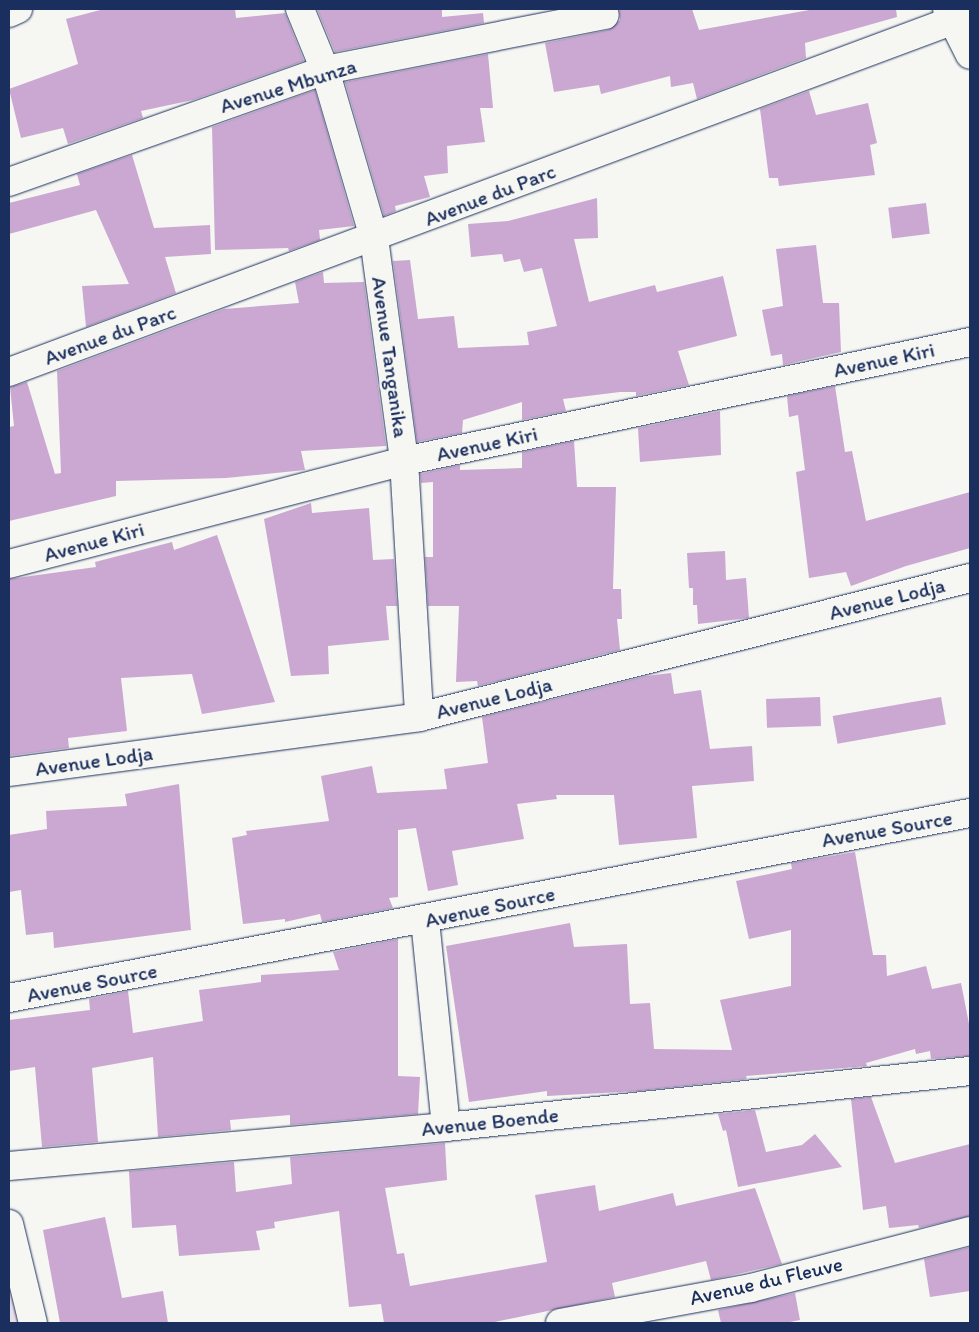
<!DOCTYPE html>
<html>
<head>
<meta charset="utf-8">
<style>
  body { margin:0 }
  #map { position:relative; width:979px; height:1332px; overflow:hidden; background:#f6f6f2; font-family:Itim,sans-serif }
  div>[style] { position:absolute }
  .built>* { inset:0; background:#e9dfe8 }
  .building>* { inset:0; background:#caa8d2; transform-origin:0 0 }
  .roads { filter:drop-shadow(0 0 1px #1b2f5e) drop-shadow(0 0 1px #1b2f5e) }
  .minor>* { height:28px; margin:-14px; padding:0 14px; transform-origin:14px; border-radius:14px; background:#f6f6f2 }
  span { translate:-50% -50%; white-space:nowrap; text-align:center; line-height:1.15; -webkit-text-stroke:5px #f6f6f2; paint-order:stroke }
  .street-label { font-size:21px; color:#1b2f5e }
  .frame { position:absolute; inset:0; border:10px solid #1b2f5e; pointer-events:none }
</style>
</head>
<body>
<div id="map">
  <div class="built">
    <i style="clip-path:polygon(9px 1218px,33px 1323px,9px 1323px)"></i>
  </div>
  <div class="building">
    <i style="clip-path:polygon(104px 9px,235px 9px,236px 18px,285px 13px,304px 61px,193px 100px,141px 111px,143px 118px,68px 144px,63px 128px,21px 138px,9px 89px,78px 64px,66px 19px)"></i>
    <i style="clip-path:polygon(317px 9px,442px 9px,442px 17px,483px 13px,484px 23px,335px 52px)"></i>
    <i style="clip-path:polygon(619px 9px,692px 9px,699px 30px,815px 9px,896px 9px,897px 17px,805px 43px,806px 58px,697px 99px,693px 83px,671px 87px,670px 76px,601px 94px,599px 85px,554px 92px,545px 43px,608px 30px,620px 20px)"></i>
    <i style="clip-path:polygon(488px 54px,493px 108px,480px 108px,485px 142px,447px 146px,448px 173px,424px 176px,430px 197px,395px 206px,396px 211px,384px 216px,345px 82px)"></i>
    <i style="clip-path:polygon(315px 90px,354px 226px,319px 230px,320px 240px,289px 251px,288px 248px,215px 250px,212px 127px)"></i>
    <i style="clip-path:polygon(809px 91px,816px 115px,868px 103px,877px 143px,870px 145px,875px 175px,779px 186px,778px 178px,769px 178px,760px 109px)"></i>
    <i style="clip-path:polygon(132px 155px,154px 228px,210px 225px,211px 254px,165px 257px,176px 293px,86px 327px,82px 286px,129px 284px,96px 210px,9px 234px,9px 203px,80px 185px,77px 174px)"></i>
    <i style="clip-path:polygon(597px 198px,598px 238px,574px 239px,589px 302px,655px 285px,657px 292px,723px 276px,737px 336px,678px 351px,689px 385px,636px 396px,636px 392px,620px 392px,563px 399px,566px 411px,522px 420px,522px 402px,463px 420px,462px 433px,417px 442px,393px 261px,410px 260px,418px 319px,454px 316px,458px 348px,529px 345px,527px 332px,557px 326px,542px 268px,524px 272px,520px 259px,504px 262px,502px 254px,471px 257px,468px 224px,508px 221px)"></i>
    <i style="left:926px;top:203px;width:31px;height:38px;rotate:83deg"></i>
    <i style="clip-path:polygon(816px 245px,823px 303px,839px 303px,841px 352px,783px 365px,782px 354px,771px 356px,762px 310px,783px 306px,776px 249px)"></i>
    <i style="clip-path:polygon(323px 272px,324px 283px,364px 282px,386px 446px,301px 451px,305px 470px,226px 478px,116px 481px,116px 496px,9px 521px,9px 427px,14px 426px,10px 387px,27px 382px,55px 474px,61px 473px,57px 371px,224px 309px,299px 303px,295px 282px)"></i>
    <i style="clip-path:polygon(835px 386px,845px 452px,852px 451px,866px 521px,970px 492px,970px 548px,906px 566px,851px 586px,846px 572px,809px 578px,796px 472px,805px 470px,798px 415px,789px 417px,787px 396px)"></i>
    <i style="clip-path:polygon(720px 411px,721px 455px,640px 462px,638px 428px)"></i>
    <i style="clip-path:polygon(574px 441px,577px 487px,616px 487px,613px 589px,621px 589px,622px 619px,617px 619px,620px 650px,478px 686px,477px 681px,456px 682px,459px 606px,428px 606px,425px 557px,433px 557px,433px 482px,421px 483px,420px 474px,460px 465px,460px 470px,522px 468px,522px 452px)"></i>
    <i style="clip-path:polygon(311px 503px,312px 513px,369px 508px,373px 560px,394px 559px,397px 606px,386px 606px,389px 640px,328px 646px,329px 674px,291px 676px,264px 519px)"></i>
    <i style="clip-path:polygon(217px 535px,275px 702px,202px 714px,192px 674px,121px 678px,127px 731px,68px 738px,69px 748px,9px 756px,9px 579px,96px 567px,95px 562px,172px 542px,174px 550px)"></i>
    <i style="clip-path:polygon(725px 551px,726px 580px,746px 578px,749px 618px,698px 624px,697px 605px,693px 605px,693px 588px,689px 588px,687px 553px)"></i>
    <i style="clip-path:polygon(671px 673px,674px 694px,701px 690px,710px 749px,752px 746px,754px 781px,692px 786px,697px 838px,619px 845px,614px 795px,556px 795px,557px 799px,517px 804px,524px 839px,452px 851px,458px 885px,428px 891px,416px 828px,398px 830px,398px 897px,389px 898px,393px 908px,322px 922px,320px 914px,285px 922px,285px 919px,243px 924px,232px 838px,247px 835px,246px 831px,329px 821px,321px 776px,372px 766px,377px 793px,447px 789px,444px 769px,488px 763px,482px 717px,646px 676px)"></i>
    <i style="left:820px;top:697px;width:29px;height:54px;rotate:88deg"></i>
    <i style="left:941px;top:697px;width:28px;height:110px;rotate:80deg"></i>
    <i style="clip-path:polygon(179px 784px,191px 930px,54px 948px,53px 932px,26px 935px,21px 890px,9px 892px,9px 835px,47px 829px,46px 811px,127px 806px,125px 794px)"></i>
    <i style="clip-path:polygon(855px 852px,873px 955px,886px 955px,887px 976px,926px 966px,932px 989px,961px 983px,970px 1029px,970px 1056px,931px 1059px,930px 1051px,916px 1054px,915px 1049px,866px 1063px,867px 1066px,746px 1076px,747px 1079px,639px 1091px,547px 1096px,547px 1091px,469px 1102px,446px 946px,570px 923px,574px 947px,627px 944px,630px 1004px,650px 1003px,654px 1049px,732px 1050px,720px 1000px,791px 986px,791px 930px,749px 939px,736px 881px,792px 869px,791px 863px)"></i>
    <i style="clip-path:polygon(398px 939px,398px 1076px,420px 1077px,418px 1114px,290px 1125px,290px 1115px,230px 1120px,231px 1130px,158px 1137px,153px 1057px,92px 1068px,98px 1142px,42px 1147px,35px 1067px,9px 1071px,9px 1020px,90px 1010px,89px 999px,128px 991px,133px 1033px,203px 1021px,199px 990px,261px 982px,261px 975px,339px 970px,333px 952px)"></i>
    <i style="clip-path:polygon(871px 1097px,895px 1163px,970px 1144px,970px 1216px,919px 1228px,918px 1225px,889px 1228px,886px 1206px,863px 1210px,851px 1099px)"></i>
    <i style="clip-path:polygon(755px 1110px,766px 1152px,802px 1145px,815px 1134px,842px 1167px,738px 1187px,726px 1130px,723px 1131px,718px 1114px)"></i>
    <i style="clip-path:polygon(445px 1143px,447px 1180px,385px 1188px,397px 1254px,404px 1253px,410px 1286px,547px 1262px,535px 1195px,595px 1185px,599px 1211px,673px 1193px,676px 1206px,755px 1188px,782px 1264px,711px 1280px,706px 1261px,612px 1283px,615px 1297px,490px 1323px,384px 1323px,381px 1304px,349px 1307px,339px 1211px,274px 1222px,275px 1228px,256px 1231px,260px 1250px,179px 1256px,176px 1225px,132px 1228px,129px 1171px,234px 1162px,236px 1192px,292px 1184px,290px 1157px)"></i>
    <i style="clip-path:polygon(105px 1217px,122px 1298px,163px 1291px,168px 1323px,60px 1323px,43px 1230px)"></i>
    <i style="clip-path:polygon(970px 1247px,970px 1291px,930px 1297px,924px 1259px)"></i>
    <i style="clip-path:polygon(795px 1293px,800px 1320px,785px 1323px,721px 1323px,718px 1310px)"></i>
  </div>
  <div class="roads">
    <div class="minor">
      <i style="left:300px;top:9px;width:66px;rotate:67.7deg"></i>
      <i style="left:325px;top:70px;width:175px;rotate:73.7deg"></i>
      <i style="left:374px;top:238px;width:225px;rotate:82.3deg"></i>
      <i style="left:404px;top:461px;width:256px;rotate:86.6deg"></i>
      <i style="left:947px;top:9px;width:51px;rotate:63.4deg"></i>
      <i style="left:9px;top:13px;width:10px;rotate:-24deg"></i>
      <i style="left:9px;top:182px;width:335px;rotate:-19.5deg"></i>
      <i style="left:325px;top:70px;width:285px;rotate:-11.1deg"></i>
      <i style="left:9px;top:372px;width:1026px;rotate:-20.43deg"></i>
      <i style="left:9px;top:564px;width:408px;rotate:-14.6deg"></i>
      <i style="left:404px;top:461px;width:578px;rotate:-11.87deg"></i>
      <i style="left:9px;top:772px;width:414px;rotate:-7.6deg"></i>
      <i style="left:419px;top:717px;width:568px;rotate:-14.16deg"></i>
      <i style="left:425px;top:920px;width:208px;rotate:84.2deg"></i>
      <i style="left:9px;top:998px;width:979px;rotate:-10.9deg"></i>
      <i style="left:9px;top:1166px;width:439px;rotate:-5.1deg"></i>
      <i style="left:446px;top:1127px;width:527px;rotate:-6.1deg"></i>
      <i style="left:9px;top:1224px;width:102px;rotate:76.4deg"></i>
      <i style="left:560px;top:1323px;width:194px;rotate:-10.4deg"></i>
      <i style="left:751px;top:1288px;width:226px;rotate:-14.6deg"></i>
    </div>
  </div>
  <div class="street-label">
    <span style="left:288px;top:86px;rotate:-17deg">Avenue Mbunza</span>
    <span style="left:490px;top:195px;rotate:-21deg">Avenue du Parc</span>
    <span style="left:110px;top:335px;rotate:-20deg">Avenue du Parc</span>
    <span style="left:390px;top:357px;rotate:82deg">Avenue Tanganika</span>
    <span style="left:884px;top:360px;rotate:-12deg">Avenue Kiri</span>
    <span style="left:487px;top:444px;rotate:-12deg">Avenue Kiri</span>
    <span style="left:94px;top:542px;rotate:-15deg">Avenue Kiri</span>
    <span style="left:887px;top:599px;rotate:-14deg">Avenue Lodja</span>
    <span style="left:494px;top:698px;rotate:-14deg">Avenue Lodja</span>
    <span style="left:94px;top:761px;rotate:-8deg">Avenue Lodja</span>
    <span style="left:887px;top:829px;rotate:-10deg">Avenue Source</span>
    <span style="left:490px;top:907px;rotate:-12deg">Avenue Source</span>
    <span style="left:92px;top:983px;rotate:-11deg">Avenue Source</span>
    <span style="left:490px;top:1122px;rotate:-6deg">Avenue Boende</span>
    <span style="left:766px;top:1281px;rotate:-13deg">Avenue du Fleuve</span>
  </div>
  <div class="frame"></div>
</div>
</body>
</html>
